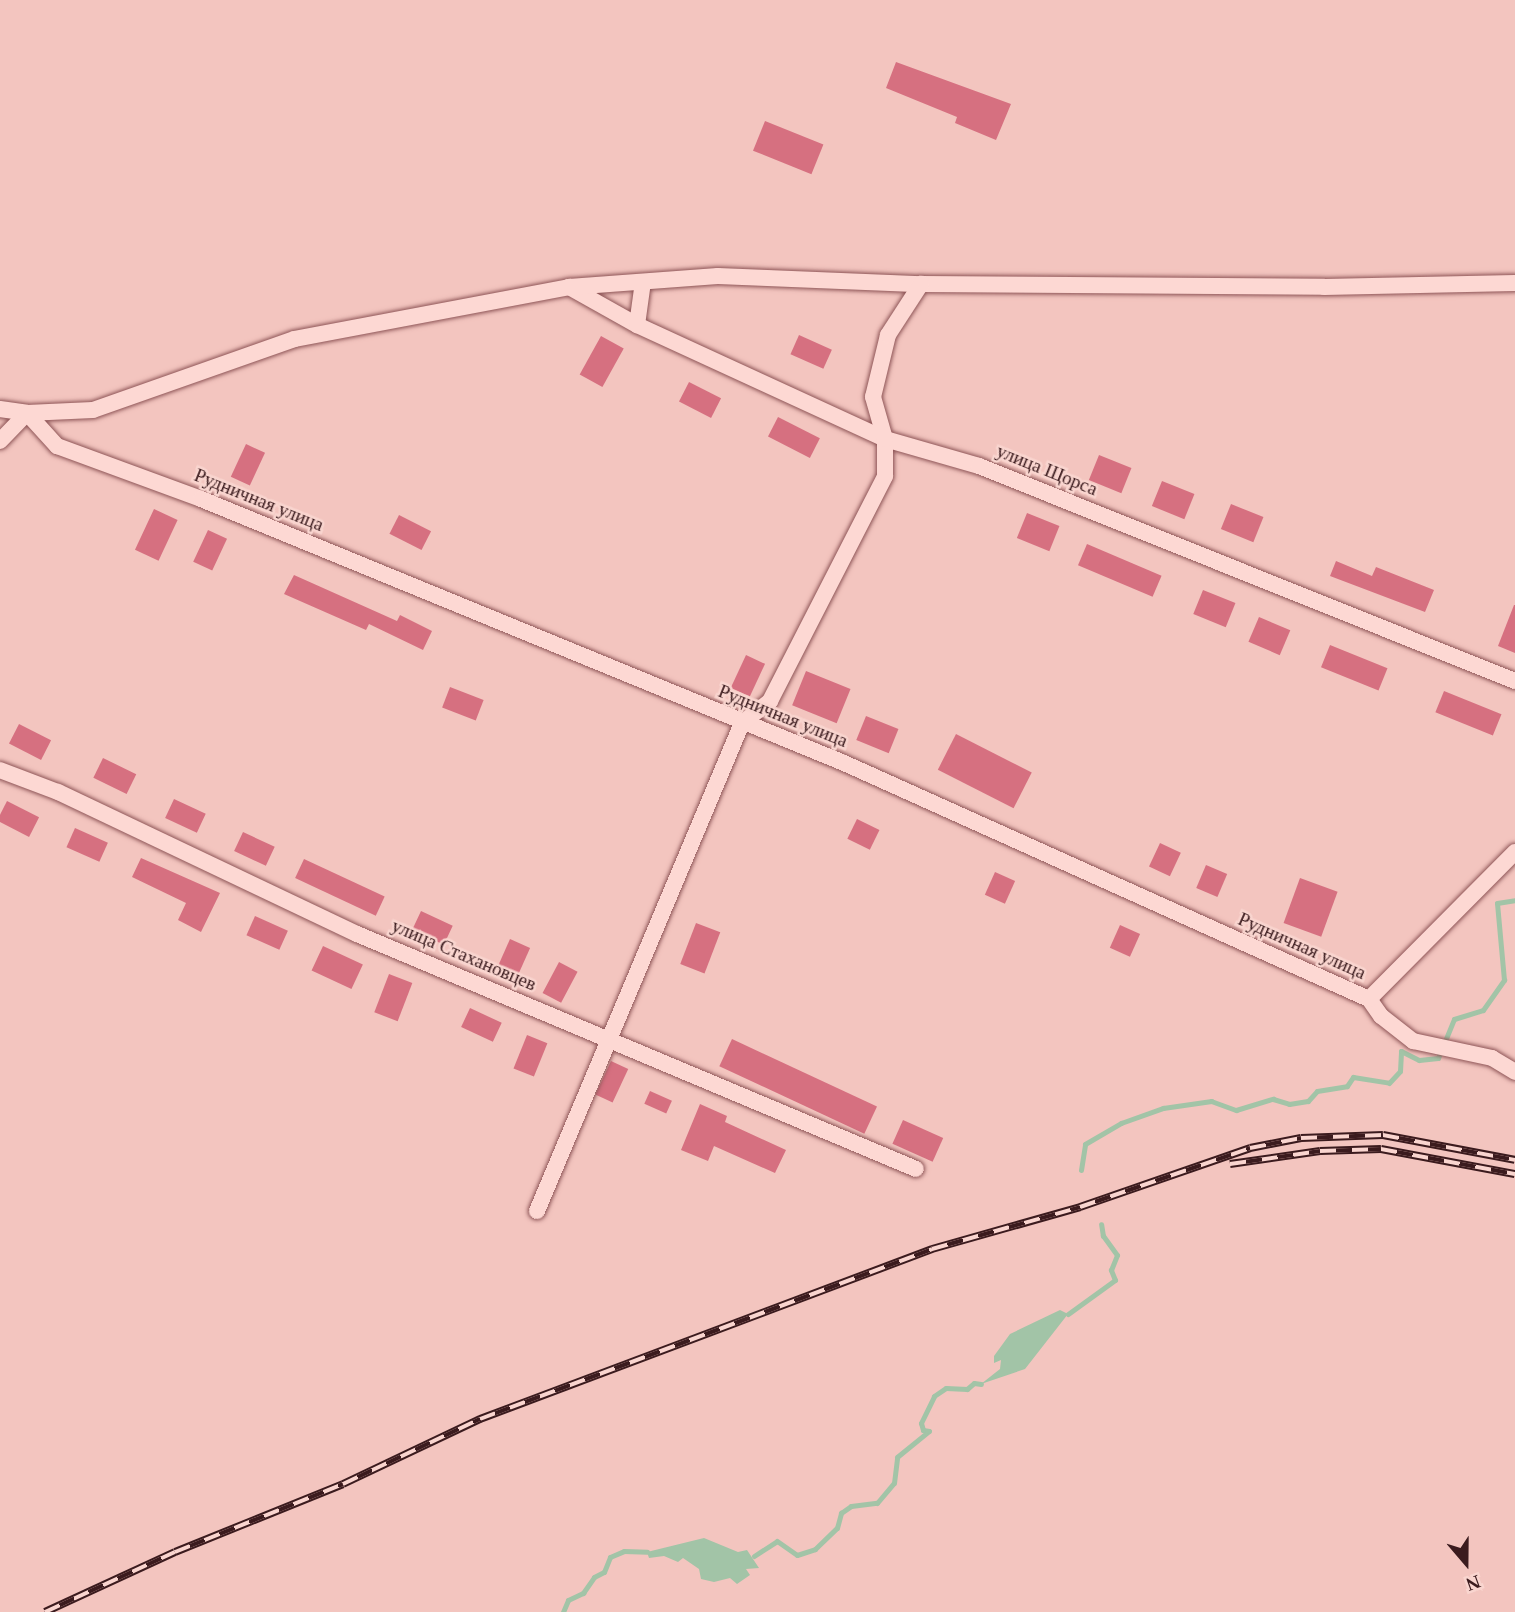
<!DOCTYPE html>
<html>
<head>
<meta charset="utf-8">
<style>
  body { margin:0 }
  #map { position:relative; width:1515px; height:1612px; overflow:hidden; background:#f3c5bf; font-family:"Times New Roman",serif }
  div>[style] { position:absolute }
  .water>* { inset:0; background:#a2c4a7 }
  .stream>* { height:5px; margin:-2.5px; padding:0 2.5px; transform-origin:2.5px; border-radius:2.5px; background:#a2c4a7 }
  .building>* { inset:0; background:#d67080; transform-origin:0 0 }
  .roads { filter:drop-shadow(0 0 2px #8e5557) drop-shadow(0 0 2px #8e5557) }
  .minor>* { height:16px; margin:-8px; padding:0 8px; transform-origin:8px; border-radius:8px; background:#fdd8d3 }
  .rail>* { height:8px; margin-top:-4px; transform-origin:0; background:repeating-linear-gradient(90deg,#f9d5cf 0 16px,#3b1b1e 0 32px); box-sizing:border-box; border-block:2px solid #3b1b1e }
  span { translate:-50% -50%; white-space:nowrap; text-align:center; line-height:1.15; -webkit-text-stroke:5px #f9d5cf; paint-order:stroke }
  .street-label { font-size:19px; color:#3b1b1e }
  .north { position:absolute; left:1431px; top:1528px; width:70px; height:70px; -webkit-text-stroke:5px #f9d5cf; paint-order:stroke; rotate:160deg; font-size:19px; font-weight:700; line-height:28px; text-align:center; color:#3b1b1e }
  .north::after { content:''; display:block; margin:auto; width:24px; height:32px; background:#3b1b1e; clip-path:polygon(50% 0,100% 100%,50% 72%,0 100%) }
</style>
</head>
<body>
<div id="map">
  <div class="water">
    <i style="clip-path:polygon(1060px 1310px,1068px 1314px,1025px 1369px,981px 1384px,1000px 1369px,1001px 1360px,994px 1363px,994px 1356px,1010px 1334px)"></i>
    <i style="clip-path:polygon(704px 1538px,738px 1552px,747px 1550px,759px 1568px,746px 1569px,750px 1575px,737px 1584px,730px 1578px,714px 1582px,701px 1579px,699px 1569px,683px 1558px,678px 1562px,664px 1556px,649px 1558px,647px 1552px)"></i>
  </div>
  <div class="stream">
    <i style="left:1081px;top:1170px;width:26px;rotate:-81deg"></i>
    <i style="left:1085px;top:1144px;width:42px;rotate:-30.3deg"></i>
    <i style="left:1121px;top:1123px;width:45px;rotate:-19.7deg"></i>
    <i style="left:1163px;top:1108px;width:49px;rotate:-8.3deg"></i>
    <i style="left:1211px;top:1101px;width:27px;rotate:20deg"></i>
    <i style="left:1236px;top:1110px;width:39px;rotate:-17deg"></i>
    <i style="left:1273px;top:1099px;width:17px;rotate:17deg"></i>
    <i style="left:1289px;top:1104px;width:19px;rotate:-9deg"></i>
    <i style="left:1308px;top:1101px;width:13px;rotate:-48deg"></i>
    <i style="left:1317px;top:1091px;width:30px;rotate:-9deg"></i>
    <i style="left:1347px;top:1086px;width:11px;rotate:-56deg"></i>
    <i style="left:1353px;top:1077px;width:36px;rotate:9deg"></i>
    <i style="left:1389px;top:1083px;width:16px;rotate:-47deg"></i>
    <i style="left:1400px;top:1071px;width:20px;rotate:-87deg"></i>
    <i style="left:1401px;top:1051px;width:20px;rotate:27deg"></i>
    <i style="left:1419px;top:1060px;width:19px;rotate:-6deg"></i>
    <i style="left:1438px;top:1058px;width:42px;rotate:-67.7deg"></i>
    <i style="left:1454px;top:1019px;width:30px;rotate:-17deg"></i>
    <i style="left:1483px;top:1010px;width:37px;rotate:-55deg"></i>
    <i style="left:1504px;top:980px;width:77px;rotate:-95.2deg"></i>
    <i style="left:1497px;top:903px;width:18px;rotate:-9deg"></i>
    <i style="left:1068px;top:1314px;width:58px;rotate:-35.9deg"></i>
    <i style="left:1115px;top:1280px;width:11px;rotate:-112deg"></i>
    <i style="left:1111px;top:1270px;width:16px;rotate:-68deg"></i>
    <i style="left:1117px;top:1255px;width:24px;rotate:-126deg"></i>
    <i style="left:1103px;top:1236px;width:12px;rotate:-99deg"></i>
    <i style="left:754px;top:1556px;width:27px;rotate:-33deg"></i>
    <i style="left:777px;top:1541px;width:24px;rotate:35deg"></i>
    <i style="left:797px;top:1555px;width:19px;rotate:-18deg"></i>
    <i style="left:815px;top:1549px;width:30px;rotate:-44deg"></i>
    <i style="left:837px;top:1528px;width:16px;rotate:-75deg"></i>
    <i style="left:841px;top:1513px;width:12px;rotate:-35deg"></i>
    <i style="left:851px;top:1506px;width:26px;rotate:-7deg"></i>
    <i style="left:877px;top:1503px;width:26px;rotate:-50deg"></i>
    <i style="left:894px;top:1483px;width:26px;rotate:-83deg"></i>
    <i style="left:897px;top:1457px;width:41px;rotate:-39.1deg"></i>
    <i style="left:929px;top:1431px;width:6px;rotate:-171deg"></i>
    <i style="left:923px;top:1430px;width:7px;rotate:-106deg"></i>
    <i style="left:921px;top:1423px;width:30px;rotate:-64deg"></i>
    <i style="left:934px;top:1396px;width:14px;rotate:-34deg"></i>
    <i style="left:946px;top:1388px;width:21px;rotate:3deg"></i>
    <i style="left:967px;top:1389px;width:9px;rotate:-41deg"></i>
    <i style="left:974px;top:1383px;width:7px;rotate:8deg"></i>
    <i style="left:563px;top:1612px;width:13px;rotate:-67deg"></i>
    <i style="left:568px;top:1600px;width:17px;rotate:-25deg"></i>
    <i style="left:583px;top:1593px;width:19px;rotate:-55deg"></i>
    <i style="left:594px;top:1577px;width:11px;rotate:-27deg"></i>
    <i style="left:604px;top:1572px;width:16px;rotate:-68deg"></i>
    <i style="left:610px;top:1557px;width:15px;rotate:-23deg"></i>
    <i style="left:624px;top:1551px;width:23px;rotate:2deg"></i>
  </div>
  <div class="building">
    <i style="clip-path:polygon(896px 62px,1011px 104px,996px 140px,955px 123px,957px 117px,886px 88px)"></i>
    <i style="left:765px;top:121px;width:63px;height:32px;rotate:22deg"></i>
    <i style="left:799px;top:335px;width:36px;height:21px;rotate:24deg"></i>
    <i style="left:601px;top:336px;width:26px;height:44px;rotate:29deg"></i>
    <i style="left:689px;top:382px;width:36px;height:22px;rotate:27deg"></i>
    <i style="left:778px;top:417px;width:47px;height:22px;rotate:27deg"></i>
    <i style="left:246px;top:444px;width:21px;height:36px;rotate:25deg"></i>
    <i style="left:1099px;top:455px;width:35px;height:27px;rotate:22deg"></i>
    <i style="left:1162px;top:481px;width:35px;height:27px;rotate:22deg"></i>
    <i style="left:1231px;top:504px;width:35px;height:27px;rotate:22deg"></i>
    <i style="left:154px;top:509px;width:26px;height:45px;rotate:25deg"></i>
    <i style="left:1027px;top:513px;width:35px;height:27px;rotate:22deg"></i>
    <i style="left:399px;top:515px;width:36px;height:21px;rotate:27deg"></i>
    <i style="left:208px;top:530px;width:21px;height:35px;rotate:25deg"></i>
    <i style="left:1087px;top:544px;width:81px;height:23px;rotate:23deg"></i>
    <i style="clip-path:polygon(1336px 561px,1372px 576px,1376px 567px,1434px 590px,1425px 612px,1330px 576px)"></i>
    <i style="clip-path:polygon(294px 575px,397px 621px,400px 615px,432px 631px,423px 650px,369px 624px,366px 630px,284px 594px)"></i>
    <i style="left:1203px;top:590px;width:35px;height:26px;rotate:22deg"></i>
    <i style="clip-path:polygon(1514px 605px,1515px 605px,1515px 653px,1498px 646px)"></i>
    <i style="left:1259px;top:617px;width:34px;height:27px;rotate:23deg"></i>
    <i style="left:1330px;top:645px;width:62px;height:24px;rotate:22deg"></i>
    <i style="left:746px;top:655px;width:21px;height:36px;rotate:25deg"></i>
    <i style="left:806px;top:671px;width:48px;height:37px;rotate:22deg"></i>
    <i style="left:450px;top:687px;width:36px;height:22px;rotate:21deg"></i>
    <i style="left:1444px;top:691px;width:62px;height:23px;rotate:22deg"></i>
    <i style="left:866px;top:716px;width:35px;height:26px;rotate:22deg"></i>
    <i style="left:19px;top:724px;width:36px;height:22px;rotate:27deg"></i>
    <i style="left:956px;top:734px;width:85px;height:40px;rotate:27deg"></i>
    <i style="left:103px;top:758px;width:37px;height:22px;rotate:26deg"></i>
    <i style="left:174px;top:799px;width:35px;height:21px;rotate:25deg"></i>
    <i style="left:7px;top:801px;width:36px;height:22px;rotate:27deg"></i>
    <i style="left:857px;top:819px;width:25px;height:22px;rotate:26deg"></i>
    <i style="left:75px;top:828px;width:36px;height:21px;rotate:24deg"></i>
    <i style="left:243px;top:832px;width:35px;height:21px;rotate:25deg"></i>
    <i style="left:1160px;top:843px;width:23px;height:26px;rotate:25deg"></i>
    <i style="clip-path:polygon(141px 858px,220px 893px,201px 932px,178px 920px,186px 903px,132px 877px)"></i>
    <i style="left:304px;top:859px;width:89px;height:21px;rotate:25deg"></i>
    <i style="left:1206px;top:865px;width:23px;height:25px;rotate:23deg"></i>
    <i style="left:995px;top:872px;width:22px;height:25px;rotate:24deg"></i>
    <i style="left:1300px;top:878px;width:40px;height:48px;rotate:20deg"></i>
    <i style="left:421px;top:911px;width:35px;height:21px;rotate:25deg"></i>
    <i style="left:255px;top:916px;width:36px;height:21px;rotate:24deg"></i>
    <i style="left:696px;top:923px;width:26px;height:44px;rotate:21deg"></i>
    <i style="left:1120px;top:925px;width:22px;height:25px;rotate:24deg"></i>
    <i style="left:510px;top:939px;width:22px;height:36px;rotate:24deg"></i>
    <i style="left:323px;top:946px;width:44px;height:27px;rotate:25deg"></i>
    <i style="left:559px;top:962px;width:21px;height:35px;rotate:28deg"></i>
    <i style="left:389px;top:974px;width:25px;height:41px;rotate:21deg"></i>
    <i style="left:470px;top:1008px;width:35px;height:21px;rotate:25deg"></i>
    <i style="left:527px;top:1035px;width:22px;height:36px;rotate:22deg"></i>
    <i style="left:732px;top:1039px;width:160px;height:30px;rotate:25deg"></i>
    <i style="left:611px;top:1061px;width:19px;height:37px;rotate:25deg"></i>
    <i style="left:650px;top:1091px;width:24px;height:14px;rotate:24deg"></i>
    <i style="clip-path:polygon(700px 1104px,727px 1116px,725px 1122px,786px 1150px,775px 1173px,714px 1146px,708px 1161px,681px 1150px)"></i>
    <i style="left:903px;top:1120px;width:44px;height:26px;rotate:24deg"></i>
  </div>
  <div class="roads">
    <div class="minor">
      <i style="left:569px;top:287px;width:78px;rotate:29.2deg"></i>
      <i style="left:637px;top:325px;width:273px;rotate:24.7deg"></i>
      <i style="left:885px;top:439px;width:98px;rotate:16deg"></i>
      <i style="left:979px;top:466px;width:578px;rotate:21.86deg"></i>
      <i style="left:637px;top:325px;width:43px;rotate:-82.1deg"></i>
      <i style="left:0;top:409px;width:27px;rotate:8deg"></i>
      <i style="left:27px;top:413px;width:66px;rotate:-2.6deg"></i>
      <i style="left:93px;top:410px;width:214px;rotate:-19.4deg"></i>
      <i style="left:295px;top:339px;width:279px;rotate:-10.7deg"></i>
      <i style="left:569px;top:287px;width:149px;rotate:-4.2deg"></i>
      <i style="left:718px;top:276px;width:203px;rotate:2.3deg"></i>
      <i style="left:921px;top:284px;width:403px;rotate:0.4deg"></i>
      <i style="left:1324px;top:287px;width:191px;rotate:-1.2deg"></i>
      <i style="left:0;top:441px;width:39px;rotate:-46deg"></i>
      <i style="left:27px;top:413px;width:45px;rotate:47.7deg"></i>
      <i style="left:57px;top:446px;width:153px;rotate:20.2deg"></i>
      <i style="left:201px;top:499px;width:695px;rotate:22.32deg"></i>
      <i style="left:844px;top:763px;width:576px;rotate:24.21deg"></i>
      <i style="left:1369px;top:999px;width:21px;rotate:55deg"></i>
      <i style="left:1381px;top:1016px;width:41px;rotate:38deg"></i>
      <i style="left:1413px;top:1041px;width:81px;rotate:12.1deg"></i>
      <i style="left:1492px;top:1058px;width:27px;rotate:31deg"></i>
      <i style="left:0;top:770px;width:62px;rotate:20.8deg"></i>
      <i style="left:58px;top:792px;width:331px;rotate:25.4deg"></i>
      <i style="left:357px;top:934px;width:606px;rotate:22.8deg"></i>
      <i style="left:1369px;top:999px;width:207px;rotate:-45.2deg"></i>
      <i style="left:537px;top:1211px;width:529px;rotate:-67.21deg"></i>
      <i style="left:742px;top:723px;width:36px;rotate:-38deg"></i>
      <i style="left:770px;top:701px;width:253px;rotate:-62.9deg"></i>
      <i style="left:885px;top:476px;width:37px;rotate:-90deg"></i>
      <i style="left:885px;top:439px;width:44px;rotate:-105.9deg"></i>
      <i style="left:873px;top:397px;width:64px;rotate:-76.4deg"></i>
      <i style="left:888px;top:335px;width:61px;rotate:-57.1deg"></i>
    </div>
  </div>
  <div class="rail">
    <i style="left:1230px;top:1164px;width:91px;rotate:-8.2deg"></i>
    <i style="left:1320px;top:1151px;width:61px;rotate:-1.9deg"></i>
    <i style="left:1381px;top:1149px;width:136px;rotate:10.6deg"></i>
    <i style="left:45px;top:1612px;width:143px;rotate:-24.8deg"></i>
    <i style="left:175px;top:1552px;width:181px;rotate:-22deg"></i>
    <i style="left:343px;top:1484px;width:152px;rotate:-25.4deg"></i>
    <i style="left:480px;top:1419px;width:483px;rotate:-20.6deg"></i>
    <i style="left:932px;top:1249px;width:154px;rotate:-15.8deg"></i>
    <i style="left:1080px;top:1207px;width:180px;rotate:-19.1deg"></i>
    <i style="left:1250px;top:1148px;width:52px;rotate:-11.1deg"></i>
    <i style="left:1301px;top:1138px;width:82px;rotate:-2.1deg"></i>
    <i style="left:1383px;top:1135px;width:134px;rotate:10.7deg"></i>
  </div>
  <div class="street-label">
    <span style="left:1047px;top:470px;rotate:22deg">улица Щорса</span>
    <span style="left:259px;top:500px;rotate:22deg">Рудничная улица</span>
    <span style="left:783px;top:716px;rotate:22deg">Рудничная улица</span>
    <span style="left:1302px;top:946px;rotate:24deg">Рудничная улица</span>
    <span style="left:464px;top:955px;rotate:23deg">улица Стахановцев</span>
  </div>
  <div class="north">N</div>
</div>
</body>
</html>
